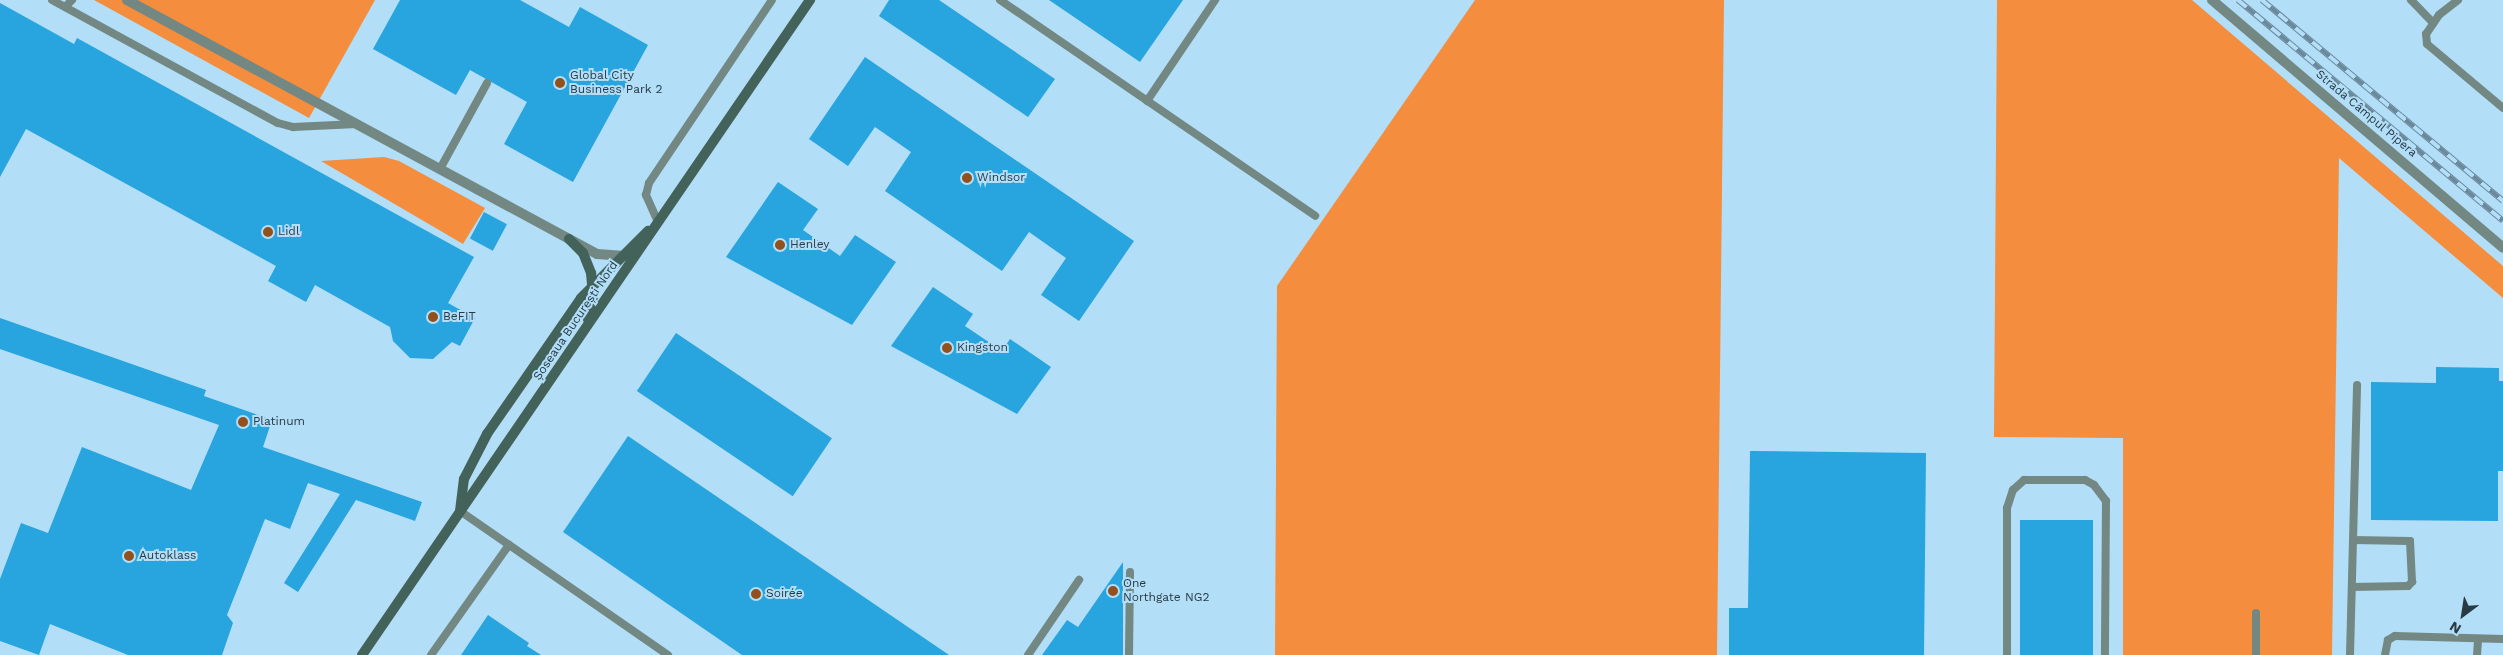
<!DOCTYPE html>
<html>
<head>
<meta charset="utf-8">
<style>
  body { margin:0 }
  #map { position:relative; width:2503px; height:655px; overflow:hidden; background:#b2def8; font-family:"Work Sans",sans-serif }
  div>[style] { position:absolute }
  .green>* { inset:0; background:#f48d3d }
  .building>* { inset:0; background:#28a4de; transform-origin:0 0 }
  .service>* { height:8px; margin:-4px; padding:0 4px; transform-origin:4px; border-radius:4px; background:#738882 }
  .minor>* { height:10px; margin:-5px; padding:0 5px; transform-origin:5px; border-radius:5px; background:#738882 }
  .secondary>* { height:10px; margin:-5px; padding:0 5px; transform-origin:5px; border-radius:5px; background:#43635a }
  .rail>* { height:5.5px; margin-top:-2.75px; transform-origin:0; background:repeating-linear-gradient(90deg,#b2def8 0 11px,#6b899b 0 22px); box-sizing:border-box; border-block:1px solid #6b899b }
  .dots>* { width:14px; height:14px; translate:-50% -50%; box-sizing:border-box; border:2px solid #b2def8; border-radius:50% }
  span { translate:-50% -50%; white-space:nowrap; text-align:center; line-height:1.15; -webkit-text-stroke:4px #b2def8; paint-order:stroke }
  .poi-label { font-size:12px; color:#283a44 }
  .left { translate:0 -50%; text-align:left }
  .street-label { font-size:12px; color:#283a44 }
  .north { position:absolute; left:2438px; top:590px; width:50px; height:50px; -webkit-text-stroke:4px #b2def8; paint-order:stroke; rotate:211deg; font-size:14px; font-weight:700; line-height:20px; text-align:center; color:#283a44 }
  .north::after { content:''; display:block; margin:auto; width:18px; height:22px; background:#283a44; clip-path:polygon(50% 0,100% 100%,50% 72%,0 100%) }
</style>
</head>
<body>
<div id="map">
  <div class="green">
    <i style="clip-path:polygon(94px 0,375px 0,309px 118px)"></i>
    <i style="clip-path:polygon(1475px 0,1724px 0,1717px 655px,1275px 655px,1277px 286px)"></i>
    <i style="clip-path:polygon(1997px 0,2192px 0,2503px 266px,2503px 298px,2339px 158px,2332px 655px,2123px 655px,2123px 438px,1994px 437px)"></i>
    <i style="clip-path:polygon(384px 157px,399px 161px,485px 208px,463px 244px,321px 161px)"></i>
  </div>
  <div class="building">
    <i style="clip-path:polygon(400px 0,520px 0,569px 27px,580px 7px,648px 45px,573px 182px,504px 144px,527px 102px,470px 70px,456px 95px,373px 49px)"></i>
    <i style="clip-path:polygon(889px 0,939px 0,1055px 79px,1028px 117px,879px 16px)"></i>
    <i style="clip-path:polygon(1049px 0,1183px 0,1140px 62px)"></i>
    <i style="clip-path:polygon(0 3px,74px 44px,77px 38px,474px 257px,448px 303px,475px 318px,460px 346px,452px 342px,433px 359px,410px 358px,393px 341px,390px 327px,315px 285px,306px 302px,268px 281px,276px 266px,26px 129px,0 177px)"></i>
    <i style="clip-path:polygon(865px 57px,1134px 241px,1079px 321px,1041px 295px,1066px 258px,1029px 232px,1002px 271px,885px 191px,911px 152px,875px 127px,848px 166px,809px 139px)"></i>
    <i style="clip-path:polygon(778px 182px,818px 209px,803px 230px,840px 256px,855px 235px,896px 262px,852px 325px,726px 257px)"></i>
    <i style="left:484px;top:212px;width:26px;height:30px;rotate:28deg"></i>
    <i style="clip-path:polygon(933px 287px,973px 314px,965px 326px,1002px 351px,1010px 339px,1051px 367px,1017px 414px,891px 346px)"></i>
    <i style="clip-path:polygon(0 318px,206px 390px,204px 396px,272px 420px,263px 447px,422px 502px,415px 521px,356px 500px,298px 592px,284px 583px,340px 494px,308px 483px,290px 529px,265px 519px,227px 615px,233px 623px,222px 655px,128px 655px,50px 624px,39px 655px,0 641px,0 579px,21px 523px,48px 533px,82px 447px,191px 490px,219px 425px,0 349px)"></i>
    <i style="left:676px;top:333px;width:188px;height:70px;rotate:34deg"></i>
    <i style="clip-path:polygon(2436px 367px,2499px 368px,2499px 381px,2503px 381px,2503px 471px,2498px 471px,2498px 521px,2371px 520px,2371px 382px,2436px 383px)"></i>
    <i style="clip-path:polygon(628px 436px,949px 655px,742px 655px,563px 532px)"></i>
    <i style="clip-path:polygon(1750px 451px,1926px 453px,1924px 655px,1729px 655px,1729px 608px,1748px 608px)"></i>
    <i style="left:2020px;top:520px;width:73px;height:135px"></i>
    <i style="clip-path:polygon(1123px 562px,1123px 655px,1042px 655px,1067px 620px,1078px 627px)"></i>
    <i style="clip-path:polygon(488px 615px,529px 643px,527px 646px,541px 655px,461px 655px)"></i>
  </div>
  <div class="service">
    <i style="left:52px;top:0;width:257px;rotate:28.6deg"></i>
    <i style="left:278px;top:123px;width:16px;rotate:15deg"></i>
    <i style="left:293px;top:127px;width:64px;rotate:-2.7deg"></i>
    <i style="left:1000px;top:0;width:382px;rotate:34.4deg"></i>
    <i style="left:2411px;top:0;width:32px;rotate:46deg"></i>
    <i style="left:2458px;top:0;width:24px;rotate:142deg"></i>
    <i style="left:2439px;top:15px;width:23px;rotate:124deg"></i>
    <i style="left:2426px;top:34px;width:10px;rotate:84deg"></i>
    <i style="left:2427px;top:44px;width:99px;rotate:40.1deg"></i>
    <i style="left:65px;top:7px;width:10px;rotate:-45deg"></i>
    <i style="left:1147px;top:101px;width:122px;rotate:-56deg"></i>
    <i style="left:440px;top:169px;width:98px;rotate:-61.3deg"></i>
    <i style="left:658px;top:222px;width:30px;rotate:-114deg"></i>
    <i style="left:646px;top:195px;width:12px;rotate:-76deg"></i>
    <i style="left:649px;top:183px;width:220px;rotate:-56.1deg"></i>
    <i style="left:460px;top:511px;width:253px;rotate:34.7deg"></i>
    <i style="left:2352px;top:587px;width:56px;rotate:-1deg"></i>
    <i style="left:2408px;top:586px;width:6px;rotate:-45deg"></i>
    <i style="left:2412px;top:582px;width:41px;rotate:-92.8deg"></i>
    <i style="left:2410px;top:541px;width:57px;rotate:-179deg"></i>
    <i style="left:2256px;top:613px;width:42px;rotate:90deg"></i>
    <i style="left:431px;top:655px;width:135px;rotate:-54.7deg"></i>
    <i style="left:1028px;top:655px;width:91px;rotate:-55.8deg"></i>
    <i style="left:1129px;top:655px;width:83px;rotate:-89.3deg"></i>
    <i style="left:2007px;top:655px;width:147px;rotate:-90deg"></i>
    <i style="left:2007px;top:508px;width:19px;rotate:-72deg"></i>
    <i style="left:2013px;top:490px;width:15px;rotate:-42deg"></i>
    <i style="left:2024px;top:480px;width:61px"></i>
    <i style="left:2085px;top:480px;width:10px;rotate:29deg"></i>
    <i style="left:2094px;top:485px;width:20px;rotate:53deg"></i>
    <i style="left:2106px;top:501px;width:154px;rotate:90.4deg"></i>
    <i style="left:2350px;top:655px;width:270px;rotate:-88.5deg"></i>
    <i style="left:2385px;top:655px;width:15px;rotate:-79deg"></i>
    <i style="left:2388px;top:640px;width:8px;rotate:-30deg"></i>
    <i style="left:2395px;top:636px;width:108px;rotate:1.6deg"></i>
    <i style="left:2477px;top:655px;width:16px;rotate:-86deg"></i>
  </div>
  <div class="minor">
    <i style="left:127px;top:0;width:534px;rotate:28.39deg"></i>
    <i style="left:597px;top:254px;width:31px;rotate:4deg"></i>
    <i style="left:2212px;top:0;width:382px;rotate:40.4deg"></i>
  </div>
  <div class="secondary">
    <i style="left:569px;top:239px;width:20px;rotate:45deg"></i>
    <i style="left:583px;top:253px;width:22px;rotate:68deg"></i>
    <i style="left:591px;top:273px;width:23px;rotate:85deg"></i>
    <i style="left:593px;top:296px;width:24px;rotate:102deg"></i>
    <i style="left:460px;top:511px;width:32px;rotate:-83deg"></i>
    <i style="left:464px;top:479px;width:51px;rotate:-62.9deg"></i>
    <i style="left:487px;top:434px;width:165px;rotate:-55.3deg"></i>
    <i style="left:581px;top:298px;width:95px;rotate:-45deg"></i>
    <i style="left:362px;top:655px;width:794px;rotate:-55.63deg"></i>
  </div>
  <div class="rail">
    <i style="left:2238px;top:0;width:345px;rotate:39.8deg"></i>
    <i style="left:2262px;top:0;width:314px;rotate:39.8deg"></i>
  </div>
  <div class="dots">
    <i style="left:560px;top:83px;background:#91501c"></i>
    <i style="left:967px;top:178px;background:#91501c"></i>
    <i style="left:268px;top:232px;background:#91501c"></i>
    <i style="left:780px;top:245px;background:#91501c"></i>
    <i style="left:433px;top:317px;background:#91501c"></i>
    <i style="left:947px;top:348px;background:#91501c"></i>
    <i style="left:243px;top:422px;background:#91501c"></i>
    <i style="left:129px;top:556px;background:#91501c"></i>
    <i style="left:1113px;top:591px;background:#91501c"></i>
    <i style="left:756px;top:594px;background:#91501c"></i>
  </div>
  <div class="poi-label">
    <span class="left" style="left:570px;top:83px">Global City<br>Business Park 2</span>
    <span class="left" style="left:977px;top:178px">Windsor</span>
    <span class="left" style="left:278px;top:232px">Lidl</span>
    <span class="left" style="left:790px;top:245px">Henley</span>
    <span class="left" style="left:443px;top:317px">BeFIT</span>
    <span class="left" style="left:957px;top:348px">Kingston</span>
    <span class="left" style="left:253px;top:422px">Platinum</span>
    <span class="left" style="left:139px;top:556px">Autoklass</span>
    <span class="left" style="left:1123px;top:591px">One<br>Northgate NG2</span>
    <span class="left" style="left:766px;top:594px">Soirée</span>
  </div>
  <div class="street-label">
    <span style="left:2366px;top:114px;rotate:40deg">Strada Câmpul Pipera</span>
    <span style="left:576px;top:321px;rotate:-56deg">Șoseaua București Nord</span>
  </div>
  <div class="north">N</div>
</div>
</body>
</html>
